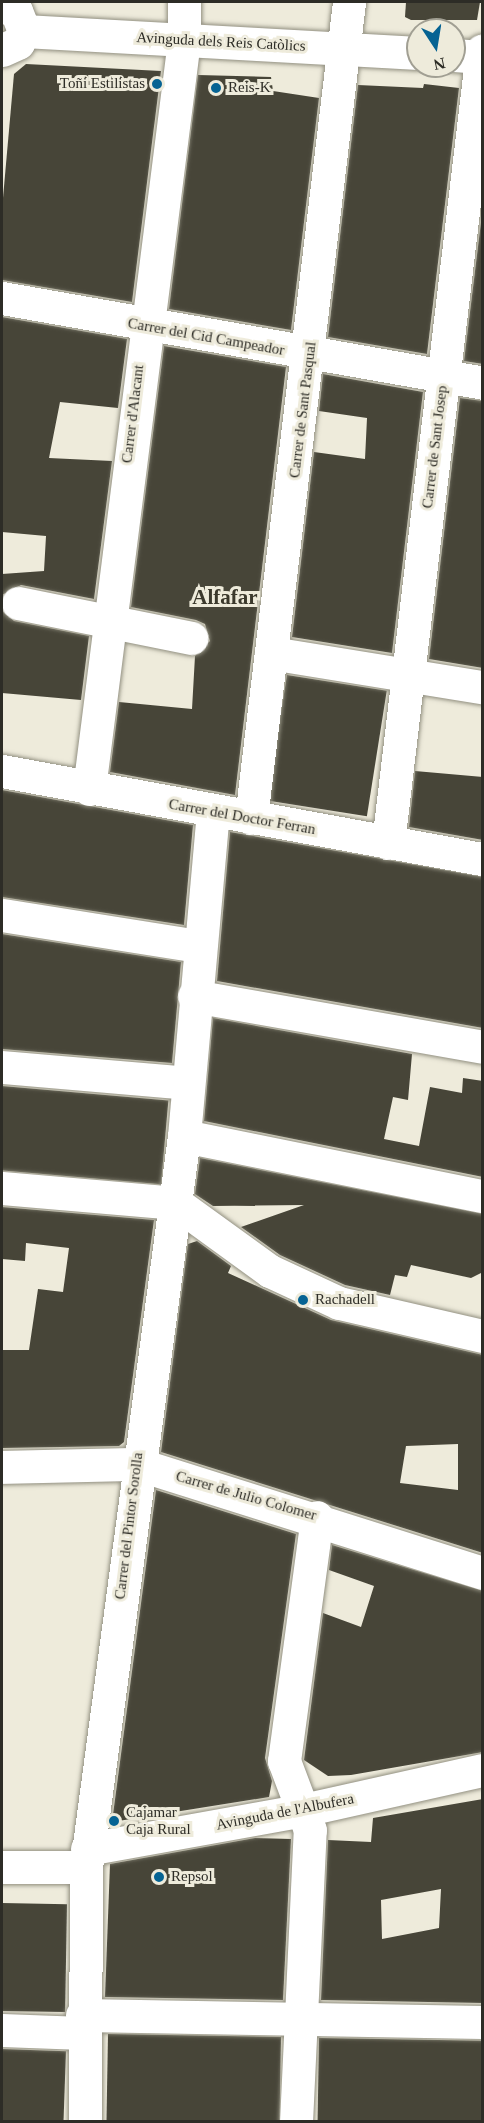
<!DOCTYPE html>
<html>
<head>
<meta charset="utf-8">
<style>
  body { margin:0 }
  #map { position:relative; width:484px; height:2123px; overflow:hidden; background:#eeebdb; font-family:Georgia,serif }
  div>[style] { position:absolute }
  .building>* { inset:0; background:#474538; transform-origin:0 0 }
  .roads { filter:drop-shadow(0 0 2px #929081) drop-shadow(0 0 2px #929081) }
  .minor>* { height:33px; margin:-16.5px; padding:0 16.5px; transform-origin:16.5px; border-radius:16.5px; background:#fff }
  .dots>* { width:16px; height:16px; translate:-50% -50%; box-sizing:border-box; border:3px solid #eeebdb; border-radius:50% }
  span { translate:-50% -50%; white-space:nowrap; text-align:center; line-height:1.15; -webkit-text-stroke:6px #eeebdb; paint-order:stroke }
  .street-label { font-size:15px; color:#2d2c26 }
  .poi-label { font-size:15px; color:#2d2c26 }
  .right { translate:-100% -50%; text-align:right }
  .left { translate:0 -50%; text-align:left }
  .district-label { font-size:21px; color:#3b392c; font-weight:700 }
  .frame { position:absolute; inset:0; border:3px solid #2d2c26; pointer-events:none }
  .north { position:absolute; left:406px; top:18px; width:60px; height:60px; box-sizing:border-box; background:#eeebdb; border:2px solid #a19f93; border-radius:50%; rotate:168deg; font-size:16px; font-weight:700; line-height:24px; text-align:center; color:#2d2c26 }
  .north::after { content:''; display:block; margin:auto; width:21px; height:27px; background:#066393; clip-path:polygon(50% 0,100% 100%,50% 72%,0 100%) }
</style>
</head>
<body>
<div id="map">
  <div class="building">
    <i style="clip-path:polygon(406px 2px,480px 2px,477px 20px,411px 20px,405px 17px)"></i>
    <i style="clip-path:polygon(26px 64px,161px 71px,132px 302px,2px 280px,2px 209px,14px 74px)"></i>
    <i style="clip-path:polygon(198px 75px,271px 77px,273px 91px,319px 98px,291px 330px,169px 309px)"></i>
    <i style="clip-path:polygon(424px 84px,459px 88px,427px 354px,328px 337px,358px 85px,423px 88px)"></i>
    <i style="clip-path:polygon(483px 206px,483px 364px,464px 361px)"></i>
    <i style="clip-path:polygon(2px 317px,127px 339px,118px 408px,60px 402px,49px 458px,112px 461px,94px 599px,21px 585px,2px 595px,2px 574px,44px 571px,46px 536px,2px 532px)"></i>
    <i style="clip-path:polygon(164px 346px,286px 367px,235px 795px,110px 772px,119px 702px,192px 709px,195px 656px,210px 641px,205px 624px,196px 620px,131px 607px)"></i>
    <i style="clip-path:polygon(323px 374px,423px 392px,392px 653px,292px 637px,314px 452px,365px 459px,367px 418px,319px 411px)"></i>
    <i style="clip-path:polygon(460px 398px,483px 401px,483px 668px,429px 659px)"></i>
    <i style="clip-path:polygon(2px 611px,14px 621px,89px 636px,81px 700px,2px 693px)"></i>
    <i style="left:287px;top:675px;width:101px;height:127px;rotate:9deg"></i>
    <i style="clip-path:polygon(415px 771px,483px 777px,483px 840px,409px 827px)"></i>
    <i style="clip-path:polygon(2px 790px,193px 825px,184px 925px,2px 897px)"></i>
    <i style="clip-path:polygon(230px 832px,483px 877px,483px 1028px,217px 981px)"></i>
    <i style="clip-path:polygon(2px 934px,181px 962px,172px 1063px,2px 1049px)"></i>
    <i style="clip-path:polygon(213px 1018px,412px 1054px,408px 1100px,393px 1097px,384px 1139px,419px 1146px,430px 1087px,462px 1093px,463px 1078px,483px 1081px,483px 1177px,204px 1121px)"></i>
    <i style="left:2px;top:1086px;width:167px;height:84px;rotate:5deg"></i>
    <i style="clip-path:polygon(200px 1158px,483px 1214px,483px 1272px,471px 1278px,411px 1265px,407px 1277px,395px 1275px,390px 1295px,345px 1285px,280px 1255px,241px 1227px,304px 1205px,213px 1206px,195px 1194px)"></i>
    <i style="clip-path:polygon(2px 1207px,154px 1220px,124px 1442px,119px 1446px,2px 1448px,2px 1350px,29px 1350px,38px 1289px,63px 1292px,69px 1248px,26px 1243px,25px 1261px,2px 1259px)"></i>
    <i style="clip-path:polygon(evenodd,197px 1241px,231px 1266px,228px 1273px,331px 1320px,483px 1355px,483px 1553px,161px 1452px,188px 1244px,197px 1241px,458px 1444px,458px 1490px,400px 1483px,406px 1446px,458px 1444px)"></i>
    <i style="clip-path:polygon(156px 1490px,296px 1534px,265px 1758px,272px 1781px,269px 1797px,112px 1822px)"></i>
    <i style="clip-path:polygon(332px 1545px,483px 1591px,483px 1752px,351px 1775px,328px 1776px,304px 1760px,323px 1613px,361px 1627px,374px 1586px,329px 1570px)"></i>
    <i style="clip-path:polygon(evenodd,483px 1799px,483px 2003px,321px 2000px,328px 1840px,371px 1842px,373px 1818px,483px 1799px,441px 1889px,439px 1928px,382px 1939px,381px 1900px,441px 1889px)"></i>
    <i style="clip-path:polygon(255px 1838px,291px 1839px,283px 2000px,105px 1997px,110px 1864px)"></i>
    <i style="left:2px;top:1903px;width:65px;height:108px;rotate:1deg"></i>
    <i style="left:108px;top:2034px;width:173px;height:87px;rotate:1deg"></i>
    <i style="left:319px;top:2038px;width:164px;height:83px;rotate:1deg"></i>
    <i style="left:2px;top:2049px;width:64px;height:72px;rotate:2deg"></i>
  </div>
  <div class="roads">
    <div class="minor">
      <i style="left:2px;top:6px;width:15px;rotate:20deg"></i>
      <i style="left:16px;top:11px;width:22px;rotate:68deg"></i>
      <i style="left:24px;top:31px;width:13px;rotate:117deg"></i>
      <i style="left:18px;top:43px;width:17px;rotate:156deg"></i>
      <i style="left:24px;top:31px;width:395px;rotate:3.2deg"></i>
      <i style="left:454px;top:55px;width:28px;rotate:4deg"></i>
      <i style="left:2px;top:298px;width:487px;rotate:10deg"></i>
      <i style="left:18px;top:603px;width:177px;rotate:11.4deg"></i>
      <i style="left:271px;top:653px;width:214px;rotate:9.2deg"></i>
      <i style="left:2px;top:771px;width:488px;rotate:10.4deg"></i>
      <i style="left:89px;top:789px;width:755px;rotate:-82.77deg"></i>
      <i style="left:184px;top:40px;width:38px;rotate:-90deg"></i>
      <i style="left:251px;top:818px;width:822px;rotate:-83.15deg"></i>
      <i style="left:388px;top:843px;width:798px;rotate:-83.23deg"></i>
      <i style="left:2px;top:915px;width:198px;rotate:9deg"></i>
      <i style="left:194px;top:996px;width:292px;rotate:10deg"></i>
      <i style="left:2px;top:1067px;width:186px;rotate:4.9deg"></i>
      <i style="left:184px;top:1136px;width:304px;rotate:11.4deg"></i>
      <i style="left:2px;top:1188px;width:175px;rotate:4.9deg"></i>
      <i style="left:176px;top:1203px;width:116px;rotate:35.9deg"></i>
      <i style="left:270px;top:1271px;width:76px;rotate:24.9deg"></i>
      <i style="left:339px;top:1303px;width:147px;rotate:13deg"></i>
      <i style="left:2px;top:1467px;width:135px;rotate:-1.3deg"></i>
      <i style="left:137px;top:1464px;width:362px;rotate:17.5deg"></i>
      <i style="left:87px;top:1849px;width:219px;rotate:-10.2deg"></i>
      <i style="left:303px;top:1810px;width:183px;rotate:-12.6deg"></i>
      <i style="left:2px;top:1867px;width:84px"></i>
      <i style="left:82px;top:2015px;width:400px;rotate:1deg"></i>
      <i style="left:2px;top:2030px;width:81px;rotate:2.1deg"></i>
      <i style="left:85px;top:2122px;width:255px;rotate:-89.8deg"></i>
      <i style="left:86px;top:1867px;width:738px;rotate:-82.36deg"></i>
      <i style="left:184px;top:1136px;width:326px;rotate:-84.9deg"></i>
      <i style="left:296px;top:2122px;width:292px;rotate:-87.3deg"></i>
      <i style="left:310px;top:1830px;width:74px;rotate:-110.6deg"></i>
      <i style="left:284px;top:1761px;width:246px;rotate:-82.3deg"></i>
    </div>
  </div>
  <div class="dots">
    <i style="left:157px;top:84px;background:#066393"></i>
    <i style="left:216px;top:88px;background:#066393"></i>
    <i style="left:303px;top:1300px;background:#066393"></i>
    <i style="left:114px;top:1821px;background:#066393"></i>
    <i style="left:159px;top:1877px;background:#066393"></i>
  </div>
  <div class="street-label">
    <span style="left:221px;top:42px;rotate:3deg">Avinguda dels Reis Catòlics</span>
    <span style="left:206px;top:337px;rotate:10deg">Carrer del Cid Campeador</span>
    <span style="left:303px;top:410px;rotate:-83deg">Carrer de Sant Pasqual</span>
    <span style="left:133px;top:414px;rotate:-83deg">Carrer d'Alacant</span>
    <span style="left:435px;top:447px;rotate:-83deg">Carrer de Sant Josep</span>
    <span style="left:242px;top:817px;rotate:10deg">Carrer del Doctor Ferran</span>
    <span style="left:246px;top:1496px;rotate:16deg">Carrer de Julio Colomer</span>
    <span style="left:129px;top:1526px;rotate:-83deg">Carrer del Pintor Sorolla</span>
    <span style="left:285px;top:1812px;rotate:-11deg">Avinguda de l'Albufera</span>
  </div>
  <div class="poi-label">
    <span class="right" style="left:145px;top:84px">Toñi Estilistas</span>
    <span class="left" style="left:228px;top:88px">Reis-K</span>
    <span class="left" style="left:315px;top:1300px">Rachadell</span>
    <span class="left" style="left:126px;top:1821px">Cajamar<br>Caja Rural</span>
    <span class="left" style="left:171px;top:1877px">Repsol</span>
  </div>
  <div class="district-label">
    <span style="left:225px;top:597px">Alfafar</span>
  </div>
  <div class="frame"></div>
  <div class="north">N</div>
</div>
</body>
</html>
